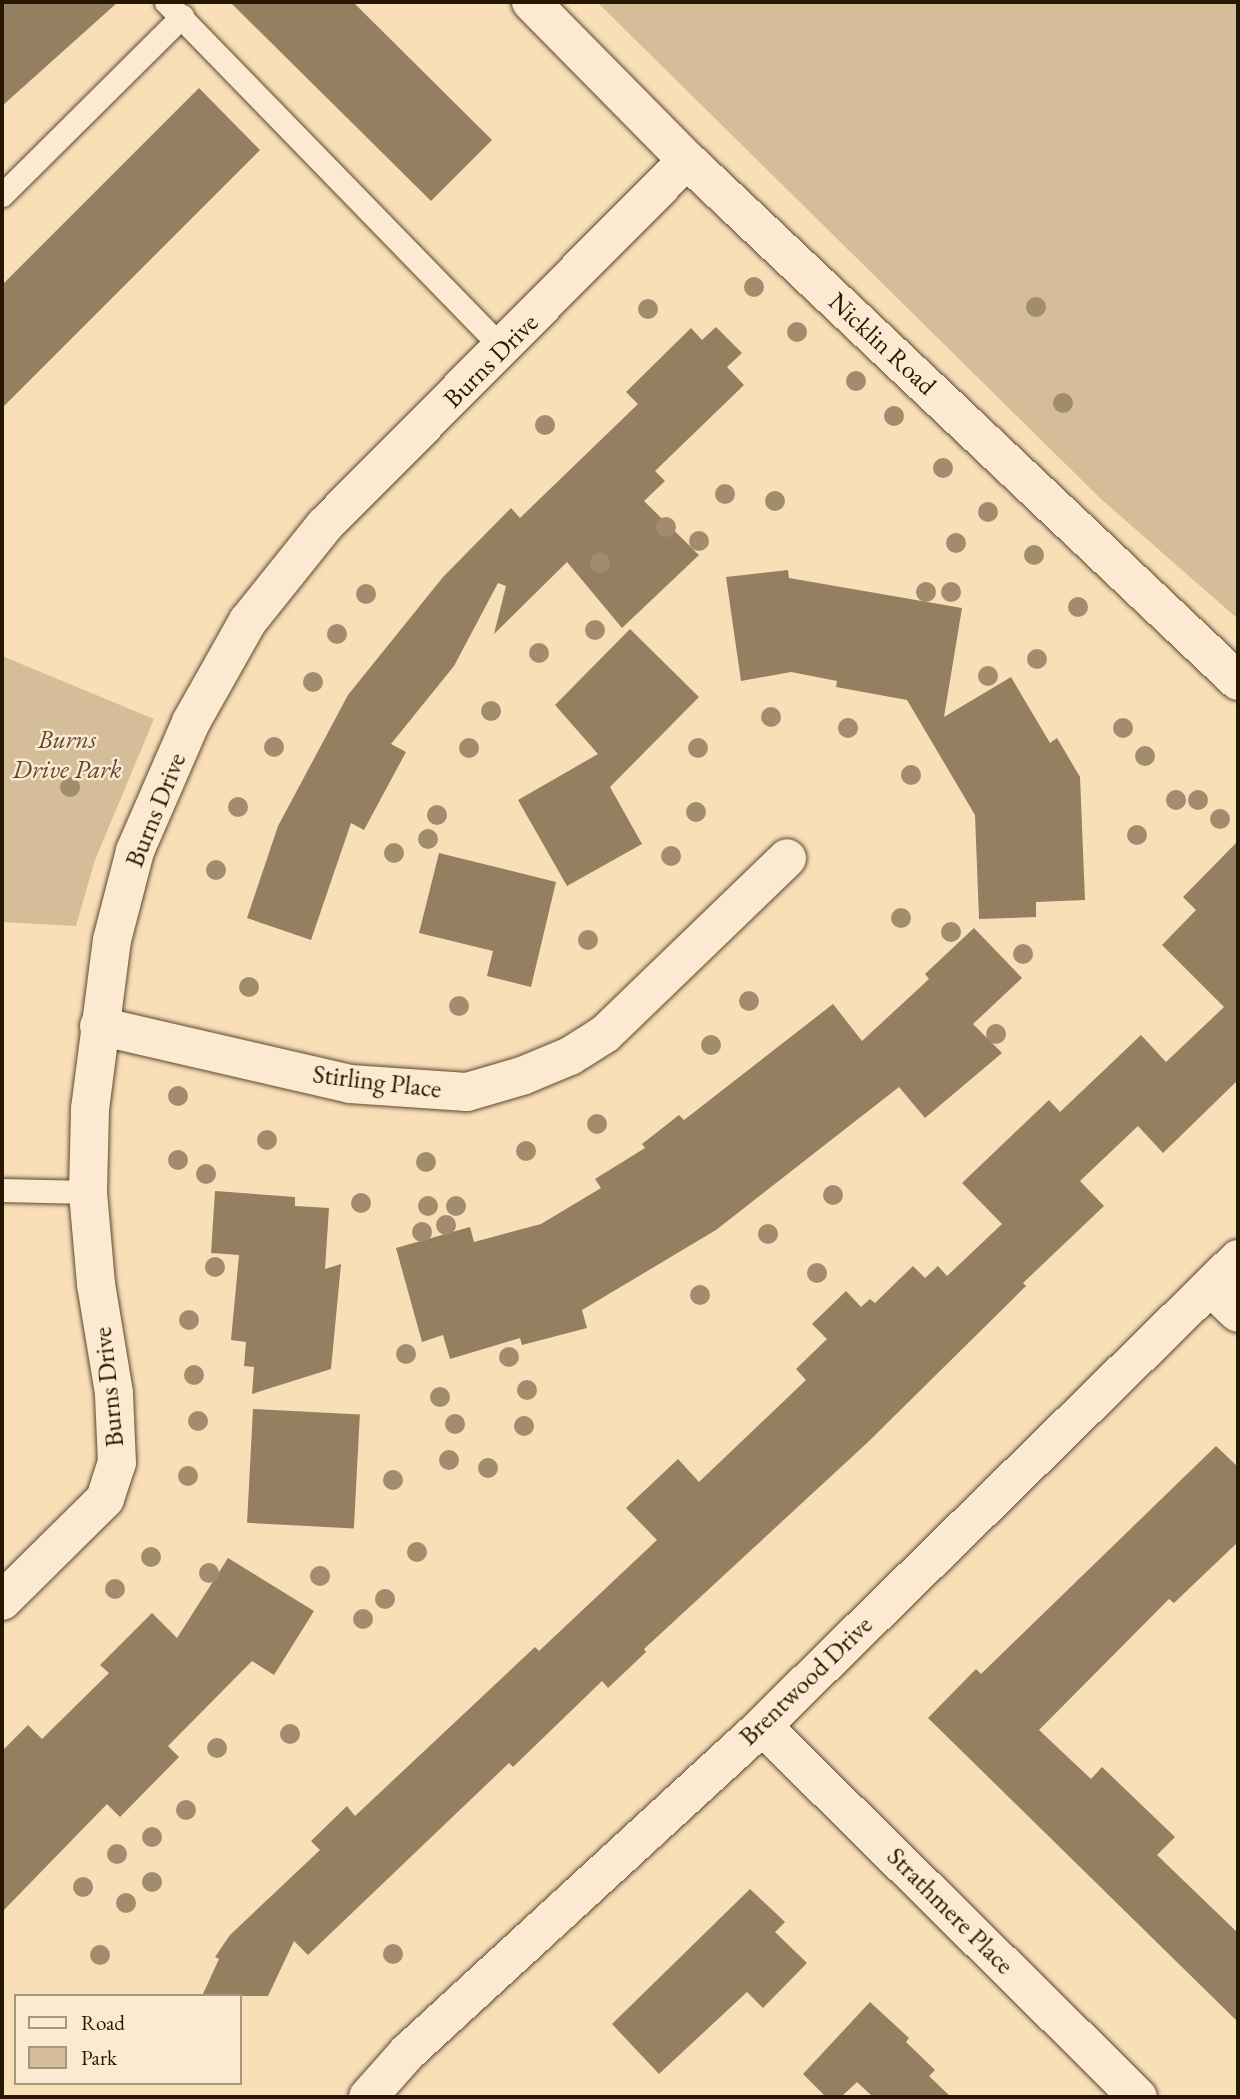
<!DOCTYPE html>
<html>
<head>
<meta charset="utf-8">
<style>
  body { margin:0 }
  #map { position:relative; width:1240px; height:2099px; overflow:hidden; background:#f9dfb8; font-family:"EB Garamond",serif }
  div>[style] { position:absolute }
  .green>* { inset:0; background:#d5bd99 }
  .building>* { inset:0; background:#947f60; transform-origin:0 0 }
  .roads { filter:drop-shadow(0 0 2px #5c492f) drop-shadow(0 0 2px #5c492f) }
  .service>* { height:23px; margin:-11.5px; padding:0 11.5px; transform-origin:11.5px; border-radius:11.5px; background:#fbead1 }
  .minor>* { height:38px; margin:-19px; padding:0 19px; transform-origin:19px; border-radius:19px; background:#fbead1 }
  .trees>* { width:20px; height:20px; margin:-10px; border-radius:50%; background:#a28c6d }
  span { translate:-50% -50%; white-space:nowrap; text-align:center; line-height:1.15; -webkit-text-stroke:5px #fbead1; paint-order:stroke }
  .street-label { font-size:26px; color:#271701 }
  .park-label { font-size:26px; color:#5b492f; font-style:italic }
  .frame { position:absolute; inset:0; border:4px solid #271701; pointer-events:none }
  .legend { position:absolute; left:14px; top:1994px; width:228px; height:91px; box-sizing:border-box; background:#fbead1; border:2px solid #a6967e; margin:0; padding:9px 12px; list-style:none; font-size:21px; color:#271701 }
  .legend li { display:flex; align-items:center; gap:14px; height:35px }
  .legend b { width:35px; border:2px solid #a6967e }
</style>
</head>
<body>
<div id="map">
  <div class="green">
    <i style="clip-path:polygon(597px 2px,1238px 2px,1238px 619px,1101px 499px)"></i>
    <i style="clip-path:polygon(2px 656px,154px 719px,95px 860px,76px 926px,2px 922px)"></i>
  </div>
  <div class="building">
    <i style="clip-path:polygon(2px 2px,118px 2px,2px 106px)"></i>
    <i style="clip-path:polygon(230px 2px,353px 2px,492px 140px,431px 201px)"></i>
    <i style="clip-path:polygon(199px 88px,260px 150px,2px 408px,2px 285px)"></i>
    <i style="clip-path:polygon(716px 327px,742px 353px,727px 367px,744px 385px,655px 471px,665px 481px,644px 501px,699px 555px,622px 628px,567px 562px,494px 634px,506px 586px,498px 583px,454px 666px,391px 744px,406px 752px,364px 830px,351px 823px,311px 940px,247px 918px,278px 826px,348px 695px,443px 577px,511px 508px,520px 518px,638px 404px,626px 392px,691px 328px,702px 340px)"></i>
    <i style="clip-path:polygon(788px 570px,789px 578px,962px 608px,944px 717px,1011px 677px,1050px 743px,1057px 738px,1080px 777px,1085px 900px,1036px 902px,1036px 917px,979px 919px,975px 815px,907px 700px,836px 687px,837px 681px,791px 672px,741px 681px,726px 577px)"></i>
    <i style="clip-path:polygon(630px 629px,699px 697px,610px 787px,642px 844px,567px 886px,518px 800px,598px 754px,555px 705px)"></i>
    <i style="clip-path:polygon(1238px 841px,1238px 1080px,1163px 1153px,1138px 1126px,1080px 1181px,1104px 1206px,1023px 1283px,1026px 1286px,867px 1443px,644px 1649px,646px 1652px,608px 1688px,602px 1681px,513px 1767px,509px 1763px,308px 1955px,294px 1941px,268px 1996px,202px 1996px,219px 1959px,215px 1957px,230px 1935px,320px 1850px,311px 1841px,347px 1806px,355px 1816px,535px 1647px,539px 1651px,657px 1540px,626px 1508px,678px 1459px,699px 1482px,806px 1380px,796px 1369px,827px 1339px,812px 1324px,846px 1291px,861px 1307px,870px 1299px,875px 1303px,913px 1266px,925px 1278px,938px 1266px,947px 1276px,1002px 1224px,962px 1183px,1049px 1100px,1060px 1112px,1141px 1035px,1166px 1062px,1224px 1007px,1162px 945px,1196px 910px,1183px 897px)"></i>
    <i style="clip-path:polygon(439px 853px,556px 882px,531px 987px,487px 976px,493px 951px,419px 933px)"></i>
    <i style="clip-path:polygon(974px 928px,1022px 978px,973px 1024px,1002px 1053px,925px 1118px,899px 1087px,716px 1230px,582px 1310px,587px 1328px,522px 1345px,520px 1338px,450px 1359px,443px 1335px,422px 1342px,396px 1248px,470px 1227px,474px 1242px,541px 1224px,601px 1188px,595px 1179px,645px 1148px,642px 1144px,679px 1115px,684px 1120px,833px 1004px,862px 1041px,929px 979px,925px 974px)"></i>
    <i style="clip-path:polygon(215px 1191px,295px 1197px,295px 1206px,329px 1208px,325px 1269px,341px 1264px,331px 1369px,252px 1394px,254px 1367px,244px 1366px,246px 1342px,231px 1340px,239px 1255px,211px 1253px)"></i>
    <i style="left:253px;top:1409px;width:107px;height:114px;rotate:3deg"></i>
    <i style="clip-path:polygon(1216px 1446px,1238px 1467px,1238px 1542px,1174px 1603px,1169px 1599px,1039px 1730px,1091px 1779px,1102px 1767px,1175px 1837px,1157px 1855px,1238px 1933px,1238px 2022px,928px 1718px,976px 1669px,981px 1674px)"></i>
    <i style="clip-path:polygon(228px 1558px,314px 1611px,274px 1675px,252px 1661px,168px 1746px,179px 1757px,120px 1817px,107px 1804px,2px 1912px,2px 1751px,28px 1725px,42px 1739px,109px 1673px,100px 1665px,152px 1613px,177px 1638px)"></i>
    <i style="clip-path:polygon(750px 1889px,785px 1922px,775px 1932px,807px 1963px,763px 2008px,747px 1992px,659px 2074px,612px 2024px)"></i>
    <i style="clip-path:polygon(870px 2002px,909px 2038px,906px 2042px,935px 2070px,929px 2076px,951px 2097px,873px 2097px,857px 2082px,841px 2097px,826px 2097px,803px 2074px)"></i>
  </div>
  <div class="roads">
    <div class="service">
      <i style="left:166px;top:2px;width:484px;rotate:45.8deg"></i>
      <i style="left:2px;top:195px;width:254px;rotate:-44.8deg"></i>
      <i style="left:2px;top:1190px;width:86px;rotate:1.3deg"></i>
    </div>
    <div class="minor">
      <i style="left:531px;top:2px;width:222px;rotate:45.4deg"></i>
      <i style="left:687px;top:160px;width:758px;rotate:43.4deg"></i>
      <i style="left:99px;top:1026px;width:258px;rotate:13deg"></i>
      <i style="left:350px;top:1084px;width:117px;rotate:3.9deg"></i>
      <i style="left:467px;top:1092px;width:57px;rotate:-16.2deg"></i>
      <i style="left:522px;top:1076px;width:52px;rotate:-22.6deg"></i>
      <i style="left:570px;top:1056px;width:41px;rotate:-32.2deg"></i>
      <i style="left:605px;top:1034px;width:253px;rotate:-44deg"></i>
      <i style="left:1211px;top:1287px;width:37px;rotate:44deg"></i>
      <i style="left:2px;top:1601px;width:145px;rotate:-44.7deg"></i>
      <i style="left:105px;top:1499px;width:38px;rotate:-72deg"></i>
      <i style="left:117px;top:1463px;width:70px;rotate:-92.5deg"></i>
      <i style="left:114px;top:1393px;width:110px;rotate:-99.4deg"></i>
      <i style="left:96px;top:1284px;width:92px;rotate:-95deg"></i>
      <i style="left:88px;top:1192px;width:83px;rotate:-88.6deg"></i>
      <i style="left:90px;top:1109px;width:170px;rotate:-82.6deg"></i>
      <i style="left:112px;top:940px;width:92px;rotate:-75.5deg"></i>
      <i style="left:135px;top:851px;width:141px;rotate:-66.5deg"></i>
      <i style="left:191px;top:722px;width:116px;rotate:-60.6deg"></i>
      <i style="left:248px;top:621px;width:123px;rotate:-51.3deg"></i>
      <i style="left:325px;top:525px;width:514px;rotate:-45.24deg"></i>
      <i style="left:762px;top:1726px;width:528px;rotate:44.62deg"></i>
      <i style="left:368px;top:2097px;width:60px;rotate:-48.4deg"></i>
      <i style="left:408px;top:2052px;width:481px;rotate:-42.6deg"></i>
      <i style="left:762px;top:1726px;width:667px;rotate:-44.45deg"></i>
    </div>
  </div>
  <div class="trees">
    <i style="left:754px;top:287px"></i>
    <i style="left:1036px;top:307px"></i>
    <i style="left:648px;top:309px"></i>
    <i style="left:797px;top:332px"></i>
    <i style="left:856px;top:381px"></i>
    <i style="left:1063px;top:403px"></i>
    <i style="left:894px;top:416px"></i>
    <i style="left:545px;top:425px"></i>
    <i style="left:943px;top:468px"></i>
    <i style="left:725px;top:494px"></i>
    <i style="left:775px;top:501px"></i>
    <i style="left:988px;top:512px"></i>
    <i style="left:666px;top:527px"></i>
    <i style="left:699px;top:541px"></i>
    <i style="left:956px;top:543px"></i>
    <i style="left:1034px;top:555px"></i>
    <i style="left:600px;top:563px"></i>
    <i style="left:926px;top:592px"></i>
    <i style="left:951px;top:592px"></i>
    <i style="left:366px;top:594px"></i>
    <i style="left:1078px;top:607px"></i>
    <i style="left:595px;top:630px"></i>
    <i style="left:337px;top:634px"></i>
    <i style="left:539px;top:653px"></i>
    <i style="left:1037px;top:659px"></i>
    <i style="left:988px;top:676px"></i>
    <i style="left:313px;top:682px"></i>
    <i style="left:491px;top:711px"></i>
    <i style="left:771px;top:717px"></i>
    <i style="left:848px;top:728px"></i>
    <i style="left:1123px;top:728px"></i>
    <i style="left:274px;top:747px"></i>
    <i style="left:469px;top:748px"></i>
    <i style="left:698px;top:748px"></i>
    <i style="left:1145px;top:756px"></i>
    <i style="left:911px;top:775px"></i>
    <i style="left:70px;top:787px"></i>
    <i style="left:1176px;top:800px"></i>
    <i style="left:1198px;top:800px"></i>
    <i style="left:238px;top:807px"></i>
    <i style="left:696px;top:812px"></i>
    <i style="left:437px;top:815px"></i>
    <i style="left:1220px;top:819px"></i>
    <i style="left:1137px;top:835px"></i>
    <i style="left:428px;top:839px"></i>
    <i style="left:394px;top:853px"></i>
    <i style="left:671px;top:856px"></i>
    <i style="left:216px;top:870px"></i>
    <i style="left:901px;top:918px"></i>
    <i style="left:951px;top:932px"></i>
    <i style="left:588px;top:940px"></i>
    <i style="left:1023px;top:954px"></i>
    <i style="left:249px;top:987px"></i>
    <i style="left:749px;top:1001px"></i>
    <i style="left:459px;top:1006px"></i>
    <i style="left:996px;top:1034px"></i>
    <i style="left:711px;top:1045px"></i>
    <i style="left:178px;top:1096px"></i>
    <i style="left:597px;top:1124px"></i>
    <i style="left:267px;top:1140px"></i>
    <i style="left:526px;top:1151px"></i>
    <i style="left:178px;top:1160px"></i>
    <i style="left:426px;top:1162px"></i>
    <i style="left:206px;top:1174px"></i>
    <i style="left:833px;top:1195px"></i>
    <i style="left:361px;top:1203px"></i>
    <i style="left:428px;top:1206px"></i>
    <i style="left:456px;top:1206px"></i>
    <i style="left:446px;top:1225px"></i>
    <i style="left:422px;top:1232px"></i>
    <i style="left:768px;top:1234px"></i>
    <i style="left:215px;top:1267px"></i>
    <i style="left:817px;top:1273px"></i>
    <i style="left:700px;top:1295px"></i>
    <i style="left:189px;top:1320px"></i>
    <i style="left:406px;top:1354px"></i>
    <i style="left:509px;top:1357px"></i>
    <i style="left:194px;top:1375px"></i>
    <i style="left:527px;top:1390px"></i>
    <i style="left:440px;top:1397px"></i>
    <i style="left:198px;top:1421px"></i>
    <i style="left:455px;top:1424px"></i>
    <i style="left:524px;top:1426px"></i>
    <i style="left:449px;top:1460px"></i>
    <i style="left:488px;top:1468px"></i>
    <i style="left:188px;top:1476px"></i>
    <i style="left:393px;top:1480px"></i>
    <i style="left:417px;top:1552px"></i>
    <i style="left:151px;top:1557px"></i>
    <i style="left:209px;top:1573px"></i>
    <i style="left:320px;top:1576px"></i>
    <i style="left:115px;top:1589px"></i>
    <i style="left:385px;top:1599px"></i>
    <i style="left:363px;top:1619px"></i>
    <i style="left:290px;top:1734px"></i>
    <i style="left:217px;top:1748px"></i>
    <i style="left:186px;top:1810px"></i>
    <i style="left:152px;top:1837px"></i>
    <i style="left:117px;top:1854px"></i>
    <i style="left:152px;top:1882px"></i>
    <i style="left:83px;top:1887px"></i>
    <i style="left:126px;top:1903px"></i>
    <i style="left:393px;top:1954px"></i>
    <i style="left:100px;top:1955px"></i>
  </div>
  <div class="street-label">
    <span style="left:882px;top:344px;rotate:43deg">Nicklin Road</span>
    <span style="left:491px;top:361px;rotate:-45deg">Burns Drive</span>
    <span style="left:156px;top:810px;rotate:-68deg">Burns Drive</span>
    <span style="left:377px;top:1082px;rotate:7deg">Stirling Place</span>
    <span style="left:109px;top:1387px;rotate:-96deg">Burns Drive</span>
    <span style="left:806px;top:1681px;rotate:-44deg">Brentwood Drive</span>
    <span style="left:950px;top:1911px;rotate:45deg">Strathmere Place</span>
  </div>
  <div class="park-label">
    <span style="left:67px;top:755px">Burns<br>Drive Park</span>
  </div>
  <div class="frame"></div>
  <ul class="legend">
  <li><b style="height:9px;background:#fbead1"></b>Road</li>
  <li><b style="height:19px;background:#d5bd99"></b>Park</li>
  </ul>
</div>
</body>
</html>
